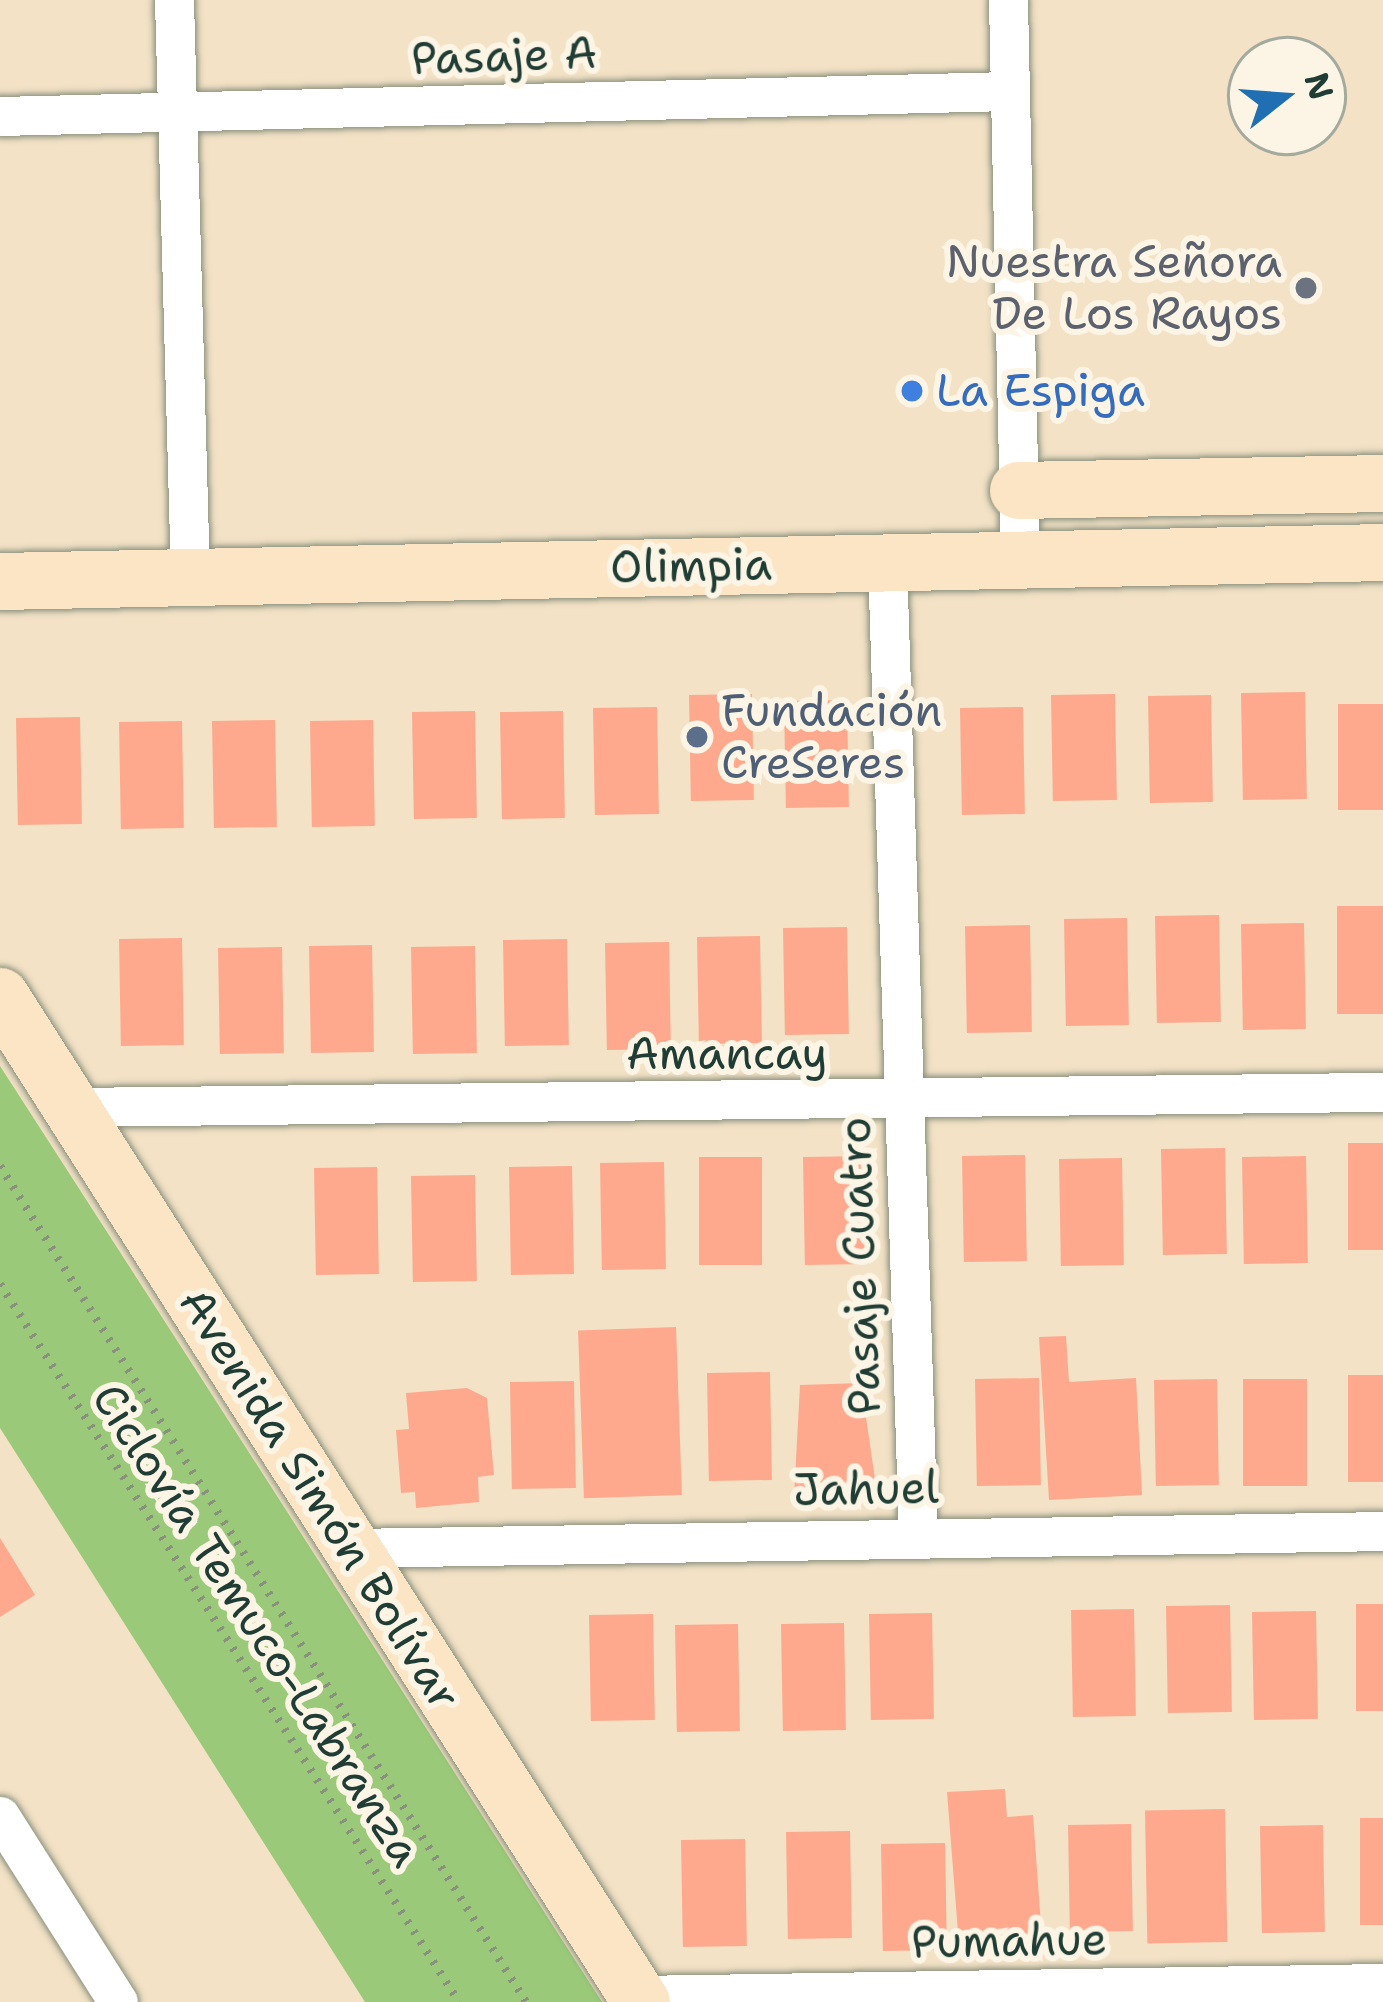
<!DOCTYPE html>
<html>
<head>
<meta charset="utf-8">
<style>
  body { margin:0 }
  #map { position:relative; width:1383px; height:2002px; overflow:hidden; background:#f3e2c6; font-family:"Shantell Sans",sans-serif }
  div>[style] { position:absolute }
  .green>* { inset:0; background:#9aca79 }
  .building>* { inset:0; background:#fea88d; transform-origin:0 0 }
  .path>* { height:8px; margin-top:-4px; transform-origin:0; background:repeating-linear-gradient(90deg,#89907d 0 3px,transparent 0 12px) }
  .roads { filter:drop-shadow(0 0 3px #89907d) drop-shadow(0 0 3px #89907d) }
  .street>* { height:39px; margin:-19.5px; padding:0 19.5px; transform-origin:19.5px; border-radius:19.5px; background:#fff }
  .secondary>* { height:57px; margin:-28.5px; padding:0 28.5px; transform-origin:28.5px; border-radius:28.5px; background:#fce5c4 }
  .dots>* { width:33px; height:33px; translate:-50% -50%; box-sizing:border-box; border:6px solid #fcf5e5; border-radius:50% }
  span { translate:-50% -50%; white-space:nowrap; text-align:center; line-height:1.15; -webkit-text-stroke:12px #fcf5e5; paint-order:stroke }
  .street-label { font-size:45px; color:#1f3d34 }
  .worship-label { font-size:45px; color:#5b616d }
  .right { translate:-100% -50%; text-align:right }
  .shop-label { font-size:45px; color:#366cbe }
  .left { translate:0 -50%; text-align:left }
  .service-label { font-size:45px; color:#4e5e75 }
  .north { position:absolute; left:1227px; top:36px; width:120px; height:120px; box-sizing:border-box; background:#fcf5e5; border:3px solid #a4ab9e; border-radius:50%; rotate:73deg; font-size:33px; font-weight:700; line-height:48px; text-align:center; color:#1f3d34 }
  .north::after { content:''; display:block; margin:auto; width:42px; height:54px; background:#1f6fb2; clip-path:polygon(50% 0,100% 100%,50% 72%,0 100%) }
</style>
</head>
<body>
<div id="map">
  <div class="green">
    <i style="clip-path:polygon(0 1066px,187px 1356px,602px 2002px,365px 2002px,0 1428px)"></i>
  </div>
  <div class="building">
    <i style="left:1305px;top:692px;width:107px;height:64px;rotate:89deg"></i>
    <i style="left:752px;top:694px;width:106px;height:63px;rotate:89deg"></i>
    <i style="left:1115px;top:694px;width:106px;height:64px;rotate:89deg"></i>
    <i style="left:1211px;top:695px;width:107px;height:63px;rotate:89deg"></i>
    <i style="left:847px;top:700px;width:107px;height:63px;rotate:89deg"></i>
    <i style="left:1383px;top:704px;width:106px;height:45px;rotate:90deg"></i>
    <i style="left:657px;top:707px;width:107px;height:64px;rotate:89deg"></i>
    <i style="left:1023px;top:707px;width:107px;height:63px;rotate:89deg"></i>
    <i style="left:475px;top:711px;width:107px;height:63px;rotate:89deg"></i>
    <i style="left:563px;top:711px;width:107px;height:63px;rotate:89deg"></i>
    <i style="left:80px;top:717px;width:107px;height:64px;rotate:89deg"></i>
    <i style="left:275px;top:720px;width:107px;height:63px;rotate:89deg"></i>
    <i style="left:373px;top:720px;width:106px;height:63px;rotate:89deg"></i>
    <i style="left:182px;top:721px;width:107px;height:63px;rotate:89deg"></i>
    <i style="left:1383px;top:906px;width:108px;height:46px;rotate:90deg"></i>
    <i style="left:1219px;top:915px;width:107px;height:64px;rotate:89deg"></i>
    <i style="left:1127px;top:918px;width:107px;height:63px;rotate:89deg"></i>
    <i style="left:1304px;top:923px;width:106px;height:63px;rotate:89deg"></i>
    <i style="left:1030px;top:925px;width:107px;height:65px;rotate:89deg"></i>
    <i style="left:847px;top:927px;width:107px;height:64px;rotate:89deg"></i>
    <i style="left:760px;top:936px;width:107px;height:63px;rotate:89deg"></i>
    <i style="left:182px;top:938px;width:107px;height:63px;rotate:89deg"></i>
    <i style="left:567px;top:939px;width:106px;height:64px;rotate:89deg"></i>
    <i style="left:669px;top:942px;width:107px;height:64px;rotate:89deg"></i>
    <i style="left:372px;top:945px;width:107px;height:63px;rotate:89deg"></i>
    <i style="left:475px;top:946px;width:107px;height:64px;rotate:89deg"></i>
    <i style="left:282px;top:947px;width:106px;height:64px;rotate:89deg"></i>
    <i style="left:1383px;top:1143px;width:107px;height:35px;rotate:90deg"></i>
    <i style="left:1225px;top:1148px;width:106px;height:64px;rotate:89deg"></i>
    <i style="left:1025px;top:1155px;width:106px;height:63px;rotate:89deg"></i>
    <i style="left:867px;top:1156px;width:108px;height:64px;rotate:89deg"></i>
    <i style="left:1306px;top:1156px;width:107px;height:64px;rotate:89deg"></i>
    <i style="left:699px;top:1157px;width:63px;height:108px"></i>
    <i style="left:1122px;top:1158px;width:107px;height:63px;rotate:89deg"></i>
    <i style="left:664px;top:1162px;width:107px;height:64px;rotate:89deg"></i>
    <i style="left:572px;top:1166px;width:108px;height:63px;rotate:89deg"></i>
    <i style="left:377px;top:1167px;width:107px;height:63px;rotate:89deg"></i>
    <i style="left:475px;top:1175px;width:106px;height:64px;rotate:89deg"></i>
    <i style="left:676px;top:1327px;width:168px;height:98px;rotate:88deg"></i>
    <i style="clip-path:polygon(1066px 1336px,1069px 1382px,1136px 1378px,1142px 1495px,1049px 1500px,1039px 1337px)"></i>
    <i style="left:770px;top:1372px;width:108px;height:63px;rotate:89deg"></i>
    <i style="left:1383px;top:1375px;width:107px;height:35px;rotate:90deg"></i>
    <i style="left:1039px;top:1378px;width:107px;height:64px;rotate:89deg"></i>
    <i style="left:1217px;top:1379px;width:106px;height:63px;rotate:89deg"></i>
    <i style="left:1243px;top:1379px;width:64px;height:107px"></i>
    <i style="left:574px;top:1381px;width:107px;height:64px;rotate:89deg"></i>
    <i style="clip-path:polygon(861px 1383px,877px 1493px,794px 1497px,800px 1385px)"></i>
    <i style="clip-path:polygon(467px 1388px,487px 1398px,494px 1475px,478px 1477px,479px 1502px,416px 1508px,415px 1492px,401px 1493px,396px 1430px,409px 1429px,406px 1393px)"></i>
    <i style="clip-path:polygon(0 1538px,35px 1595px,0 1617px)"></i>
    <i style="left:1356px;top:1604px;width:27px;height:107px"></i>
    <i style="left:1230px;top:1605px;width:107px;height:64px;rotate:89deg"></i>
    <i style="left:1134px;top:1609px;width:107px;height:63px;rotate:89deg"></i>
    <i style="left:1316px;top:1611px;width:108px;height:64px;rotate:89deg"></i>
    <i style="left:932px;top:1613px;width:106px;height:63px;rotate:89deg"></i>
    <i style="left:653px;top:1614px;width:106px;height:64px;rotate:89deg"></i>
    <i style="left:844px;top:1623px;width:107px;height:63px;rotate:89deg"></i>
    <i style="left:738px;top:1624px;width:107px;height:63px;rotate:89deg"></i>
    <i style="clip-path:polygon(1005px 1789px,1007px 1817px,1033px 1815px,1042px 1939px,959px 1945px,947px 1792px)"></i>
    <i style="left:1225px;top:1809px;width:133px;height:80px;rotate:89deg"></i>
    <i style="left:1360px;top:1818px;width:23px;height:107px"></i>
    <i style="left:1131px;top:1824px;width:107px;height:63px;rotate:89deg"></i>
    <i style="left:1323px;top:1825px;width:107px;height:63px;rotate:89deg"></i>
    <i style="left:850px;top:1831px;width:107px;height:64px;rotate:89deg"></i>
    <i style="left:745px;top:1839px;width:107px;height:64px;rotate:89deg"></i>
    <i style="left:945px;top:1843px;width:107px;height:64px;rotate:89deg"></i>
  </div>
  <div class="path">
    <i style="left:0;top:1166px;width:988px;rotate:57.82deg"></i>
    <i style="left:0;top:1284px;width:852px;rotate:57.41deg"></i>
  </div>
  <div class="roads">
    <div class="street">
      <i style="left:174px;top:0;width:577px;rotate:88.41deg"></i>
      <i style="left:1008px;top:0;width:558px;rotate:88.77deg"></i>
      <i style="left:0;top:116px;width:1010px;rotate:-1.42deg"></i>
      <i style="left:887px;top:561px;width:974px;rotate:88.18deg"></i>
      <i style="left:71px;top:1107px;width:1312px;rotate:-0.66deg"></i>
      <i style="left:351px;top:1548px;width:1032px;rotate:-0.94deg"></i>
      <i style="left:0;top:1816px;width:220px;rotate:57.6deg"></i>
      <i style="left:636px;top:1995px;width:747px;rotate:-0.92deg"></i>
    </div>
    <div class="secondary">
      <i style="left:1018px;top:490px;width:365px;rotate:-1.1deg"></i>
      <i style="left:0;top:581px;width:1383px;rotate:-1.2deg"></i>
      <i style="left:0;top:996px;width:1193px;rotate:57.5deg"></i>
    </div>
  </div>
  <div class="dots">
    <i style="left:1306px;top:288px;background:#6b7280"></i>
    <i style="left:912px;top:391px;background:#3f7fe0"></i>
    <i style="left:697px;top:737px;background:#5c6f8a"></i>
  </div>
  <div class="street-label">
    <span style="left:504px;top:56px;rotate:-2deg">Pasaje A</span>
    <span style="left:691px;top:566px;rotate:-1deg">Olimpia</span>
    <span style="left:727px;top:1054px">Amancay</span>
    <span style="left:860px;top:1266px;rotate:-92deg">Pasaje Cuatro</span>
    <span style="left:866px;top:1489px;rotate:-1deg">Jahuel</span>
    <span style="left:320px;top:1499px;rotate:58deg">Avenida Simón Bolívar</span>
    <span style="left:257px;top:1625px;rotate:57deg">Ciclovía Temuco-Labranza</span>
    <span style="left:1009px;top:1941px;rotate:-1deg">Pumahue</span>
  </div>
  <div class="worship-label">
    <span class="right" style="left:1282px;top:288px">Nuestra Señora<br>De Los Rayos</span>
  </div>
  <div class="shop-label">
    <span class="left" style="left:936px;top:391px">La Espiga</span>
  </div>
  <div class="service-label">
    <span class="left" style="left:721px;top:737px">Fundación<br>CreSeres</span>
  </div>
  <div class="north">N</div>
</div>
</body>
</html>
